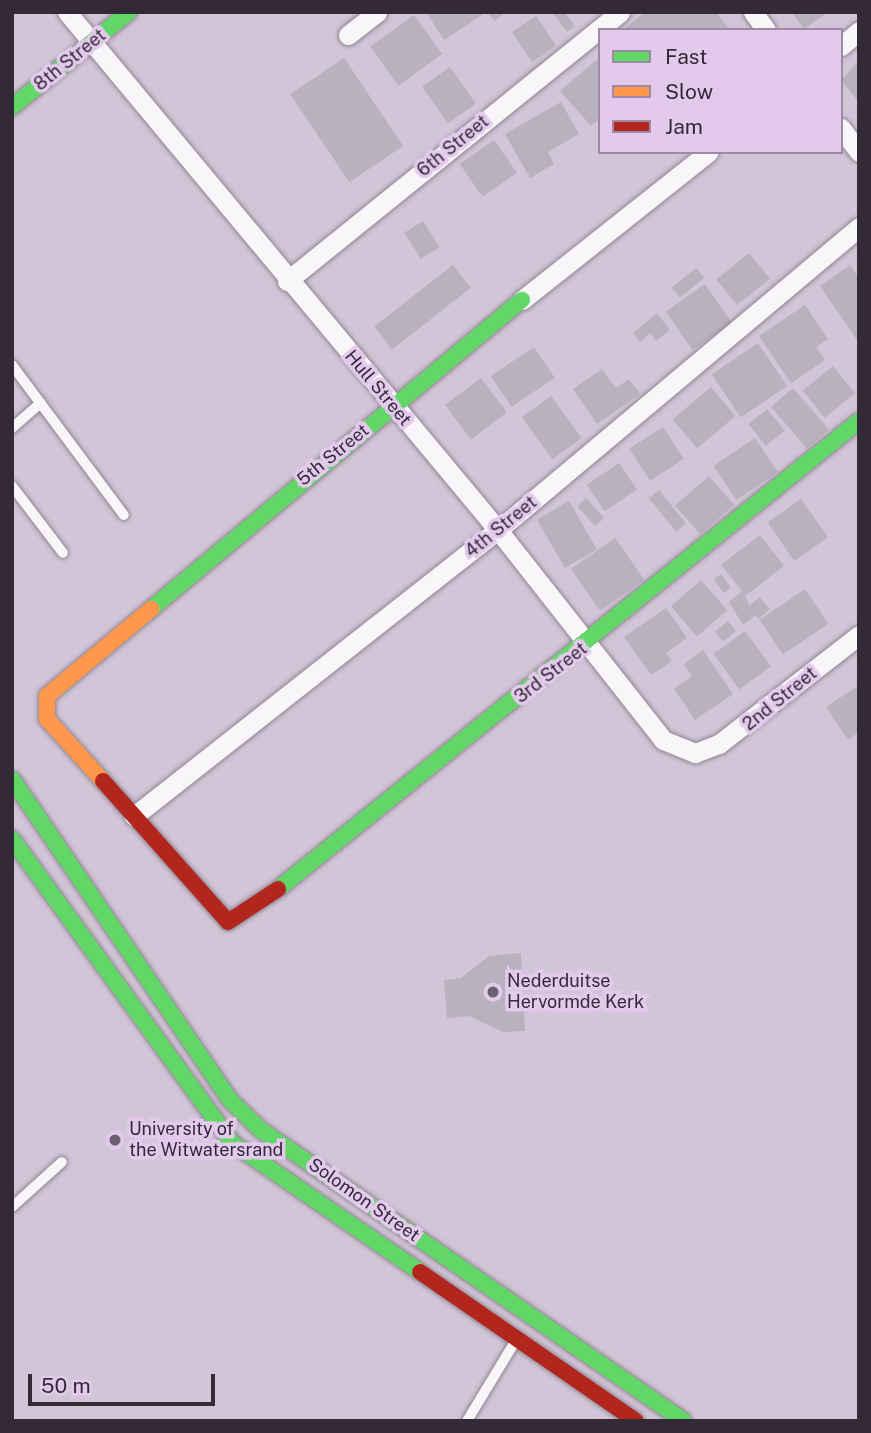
<!DOCTYPE html>
<html>
<head>
<meta charset="utf-8">
<style>
  body { margin:0 }
  #map { position:relative; width:871px; height:1433px; overflow:hidden; background:#d2c5d7; font-family:"Public Sans",sans-serif }
  div>[style] { position:absolute }
  .building>* { inset:0; background:#b8b1bf; transform-origin:0 0 }
  .roads { filter:drop-shadow(0 0 2px #908694) drop-shadow(0 0 2px #908694) }
  .lane>* { height:10px; margin:-5px; padding:0 5px; transform-origin:5px; border-radius:5px; background:#f8f6f9 }
  .street>* { height:19px; margin:-9.5px; padding:0 9.5px; transform-origin:9.5px; border-radius:9.5px; background:#f8f6f9 }
  .fast>* { height:16px; margin:-8px; padding:0 8px; transform-origin:8px; border-radius:8px; background:#63d668 }
  .slow>* { height:16px; margin:-8px; padding:0 8px; transform-origin:8px; border-radius:8px; background:#ff974d }
  .jam>* { height:16px; margin:-8px; padding:0 8px; transform-origin:8px; border-radius:8px; background:#b3261e }
  .dots>* { width:19px; height:19px; translate:-50% -50%; box-sizing:border-box; border:4px solid #e3caec; border-radius:50% }
  span { translate:-50% -50%; white-space:nowrap; text-align:center; line-height:1.15; -webkit-text-stroke:7px #e3caec; paint-order:stroke }
  .street-label { font-size:18px; color:#342a37 }
  .poi-label { font-size:18px; color:#342a37 }
  .left { translate:0 -50%; text-align:left }
  .frame { position:absolute; inset:0; border:14px solid #342a37; pointer-events:none }
  .legend { position:absolute; left:598px; top:28px; width:245px; height:126px; box-sizing:border-box; background:#e3caec; border:2px solid #9d8aa4; margin:0; padding:9px 12px; list-style:none; font-size:21px; color:#342a37 }
  .legend li { display:flex; align-items:center; gap:14px; height:35px }
  .legend b { width:35px; border:2px solid #9d8aa4 }
  .scale { position:absolute; left:28px; top:1374px; width:187px; height:32px; box-sizing:border-box; border:4px solid #342a37; border-top:0; padding-left:9px; font-size:21px; line-height:24px; white-space:nowrap; color:#342a37; -webkit-text-stroke:5px #e3caec; paint-order:stroke }
</style>
</head>
<body>
<div id="map">
  <div class="building">
    <i style="clip-path:polygon(426px 12px,480px 12px,482px 15px,444px 40px)"></i>
    <i style="clip-path:polygon(487px 12px,505px 12px,495px 21px)"></i>
    <i style="clip-path:polygon(552px 12px,564px 12px,575px 26px,567px 32px)"></i>
    <i style="clip-path:polygon(645px 12px,716px 12px,730px 30px,623px 30px)"></i>
    <i style="clip-path:polygon(792px 12px,828px 12px,804px 29px)"></i>
    <i style="left:414px;top:15px;width:48px;height:54px;rotate:54deg"></i>
    <i style="left:536px;top:16px;width:36px;height:29px;rotate:56deg"></i>
    <i style="clip-path:polygon(600px 57px,600px 118px,591px 126px,560px 91px)"></i>
    <i style="left:344px;top:58px;width:106px;height:65px;rotate:56deg"></i>
    <i style="clip-path:polygon(859px 61px,859px 102px,841px 80px)"></i>
    <i style="left:450px;top:67px;width:45px;height:34px;rotate:55deg"></i>
    <i style="clip-path:polygon(561px 102px,579px 134px,548px 152px,554px 164px,530px 178px,505px 134px)"></i>
    <i style="left:494px;top:140px;width:40px;height:42px;rotate:55deg"></i>
    <i style="left:423px;top:221px;width:31px;height:22px;rotate:58deg"></i>
    <i style="left:749px;top:253px;width:33px;height:42px;rotate:51deg"></i>
    <i style="left:453px;top:265px;width:29px;height:100px;rotate:52deg"></i>
    <i style="clip-path:polygon(850px 265px,859px 278px,859px 343px,820px 286px)"></i>
    <i style="left:696px;top:268px;width:13px;height:31px;rotate:51deg"></i>
    <i style="left:705px;top:284px;width:47px;height:48px;rotate:55deg"></i>
    <i style="clip-path:polygon(805px 305px,828px 339px,816px 347px,825px 360px,791px 383px,759px 336px)"></i>
    <i style="clip-path:polygon(657px 313px,670px 330px,656px 341px,650px 333px,640px 342px,633px 333px)"></i>
    <i style="left:758px;top:343px;width:52px;height:56px;rotate:56deg"></i>
    <i style="left:534px;top:347px;width:37px;height:52px;rotate:56deg"></i>
    <i style="left:833px;top:366px;width:35px;height:39px;rotate:51deg"></i>
    <i style="clip-path:polygon(602px 369px,616px 388px,629px 379px,640px 394px,597px 424px,573px 389px)"></i>
    <i style="left:481px;top:378px;width:43px;height:45px;rotate:53deg"></i>
    <i style="left:711px;top:387px;width:38px;height:50px;rotate:50deg"></i>
    <i style="left:793px;top:388px;width:55px;height:29px;rotate:49deg"></i>
    <i style="left:551px;top:396px;width:52px;height:36px;rotate:54deg"></i>
    <i style="left:767px;top:409px;width:28px;height:24px;rotate:51deg"></i>
    <i style="left:663px;top:427px;width:38px;height:40px;rotate:57deg"></i>
    <i style="left:755px;top:438px;width:41px;height:50px;rotate:56deg"></i>
    <i style="left:619px;top:463px;width:32px;height:39px;rotate:56deg"></i>
    <i style="left:709px;top:476px;width:38px;height:45px;rotate:49deg"></i>
    <i style="left:659px;top:490px;width:43px;height:13px;rotate:51deg"></i>
    <i style="left:586px;top:498px;width:27px;height:12px;rotate:48deg"></i>
    <i style="left:801px;top:499px;width:47px;height:41px;rotate:55deg"></i>
    <i style="left:569px;top:501px;width:56px;height:37px;rotate:60deg"></i>
    <i style="clip-path:polygon(760px 535px,784px 566px,745px 596px,755px 616px,743px 625px,729px 602px,742px 591px,721px 565px)"></i>
    <i style="left:615px;top:538px;width:51px;height:54px;rotate:55deg"></i>
    <i style="left:721px;top:574px;width:17px;height:9px;rotate:54deg"></i>
    <i style="left:701px;top:580px;width:40px;height:40px;rotate:49deg"></i>
    <i style="left:805px;top:589px;width:42px;height:55px;rotate:56deg"></i>
    <i style="left:760px;top:597px;width:16px;height:15px;rotate:52deg"></i>
    <i style="clip-path:polygon(666px 608px,687px 638px,666px 653px,672px 661px,651px 675px,624px 637px)"></i>
    <i style="left:728px;top:621px;width:13px;height:17px;rotate:51deg"></i>
    <i style="left:745px;top:631px;width:44px;height:39px;rotate:54deg"></i>
    <i style="clip-path:polygon(703px 650px,733px 694px,695px 720px,674px 689px,692px 676px,684px 664px)"></i>
    <i style="clip-path:polygon(858px 686px,859px 732px,848px 740px,826px 707px)"></i>
    <i style="clip-path:polygon(521px 953px,525px 1031px,503px 1032px,469px 1016px,447px 1018px,444px 980px,461px 978px,489px 956px)"></i>
  </div>
  <div class="roads">
    <div class="lane">
      <i style="left:12px;top:365px;width:187px;rotate:53.3deg"></i>
      <i style="left:12px;top:428px;width:38px;rotate:-41deg"></i>
      <i style="left:12px;top:486px;width:84px;rotate:52.7deg"></i>
      <i style="left:12px;top:1207px;width:67px;rotate:-42deg"></i>
      <i style="left:467px;top:1421px;width:95px;rotate:-58.8deg"></i>
    </div>
    <div class="street">
      <i style="left:67px;top:12px;width:674px;rotate:50.24deg"></i>
      <i style="left:498px;top:530px;width:267px;rotate:51.8deg"></i>
      <i style="left:663px;top:740px;width:35px;rotate:22deg"></i>
      <i style="left:695px;top:753px;width:26px;rotate:-21deg"></i>
      <i style="left:719px;top:744px;width:177px;rotate:-37.9deg"></i>
      <i style="left:753px;top:12px;width:22px;rotate:54deg"></i>
      <i style="left:348px;top:35px;width:37px;rotate:-38deg"></i>
      <i style="left:841px;top:46px;width:23px;rotate:-40deg"></i>
      <i style="left:841px;top:128px;width:30px;rotate:53deg"></i>
      <i style="left:287px;top:281px;width:428px;rotate:-38.9deg"></i>
      <i style="left:522px;top:300px;width:238px;rotate:-38.4deg"></i>
      <i style="left:134px;top:816px;width:463px;rotate:-38.2deg"></i>
      <i style="left:498px;top:530px;width:471px;rotate:-40deg"></i>
    </div>
    <div class="fast">
      <i style="left:12px;top:107px;width:151px;rotate:-39.1deg"></i>
      <i style="left:151px;top:609px;width:483px;rotate:-39.8deg"></i>
      <i style="left:12px;top:779px;width:388px;rotate:55.8deg"></i>
      <i style="left:230px;top:1100px;width:43px;rotate:44.1deg"></i>
      <i style="left:261px;top:1130px;width:513px;rotate:34.53deg"></i>
      <i style="left:12px;top:839px;width:374px;rotate:54.1deg"></i>
      <i style="left:231px;top:1142px;width:229px;rotate:34.5deg"></i>
      <i style="left:278px;top:889px;width:746px;rotate:-38.85deg"></i>
    </div>
    <div class="slow">
      <i style="left:103px;top:781px;width:84px;rotate:-132.1deg"></i>
      <i style="left:47px;top:719px;width:23px;rotate:-90deg"></i>
      <i style="left:47px;top:696px;width:136px;rotate:-39.9deg"></i>
    </div>
    <div class="jam">
      <i style="left:103px;top:781px;width:188px;rotate:48.4deg"></i>
      <i style="left:228px;top:922px;width:60px;rotate:-33.4deg"></i>
      <i style="left:420px;top:1272px;width:262px;rotate:34.6deg"></i>
    </div>
  </div>
  <div class="dots">
    <i style="left:493px;top:992px;background:#6b606f"></i>
    <i style="left:115px;top:1140px;background:#6b606f"></i>
  </div>
  <div class="street-label">
    <span style="left:70px;top:60px;rotate:-39deg">8th Street</span>
    <span style="left:453px;top:146px;rotate:-39deg">6th Street</span>
    <span style="left:378px;top:388px;rotate:50deg">Hull Street</span>
    <span style="left:333px;top:455px;rotate:-39deg">5th Street</span>
    <span style="left:501px;top:527px;rotate:-39deg">4th Street</span>
    <span style="left:551px;top:673px;rotate:-38deg">3rd Street</span>
    <span style="left:780px;top:699px;rotate:-39deg">2nd Street</span>
    <span style="left:364px;top:1200px;rotate:35deg">Solomon Street</span>
  </div>
  <div class="poi-label">
    <span class="left" style="left:507px;top:992px">Nederduitse<br>Hervormde Kerk</span>
    <span class="left" style="left:129px;top:1140px">University of<br>the Witwatersrand</span>
  </div>
  <div class="frame"></div>
  <ul class="legend">
  <li><b style="height:9px;background:#63d668"></b>Fast</li>
  <li><b style="height:9px;background:#ff974d"></b>Slow</li>
  <li><b style="height:9px;background:#b3261e"></b>Jam</li>
  </ul>
  <div class="scale">50 m</div>
</div>
</body>
</html>
